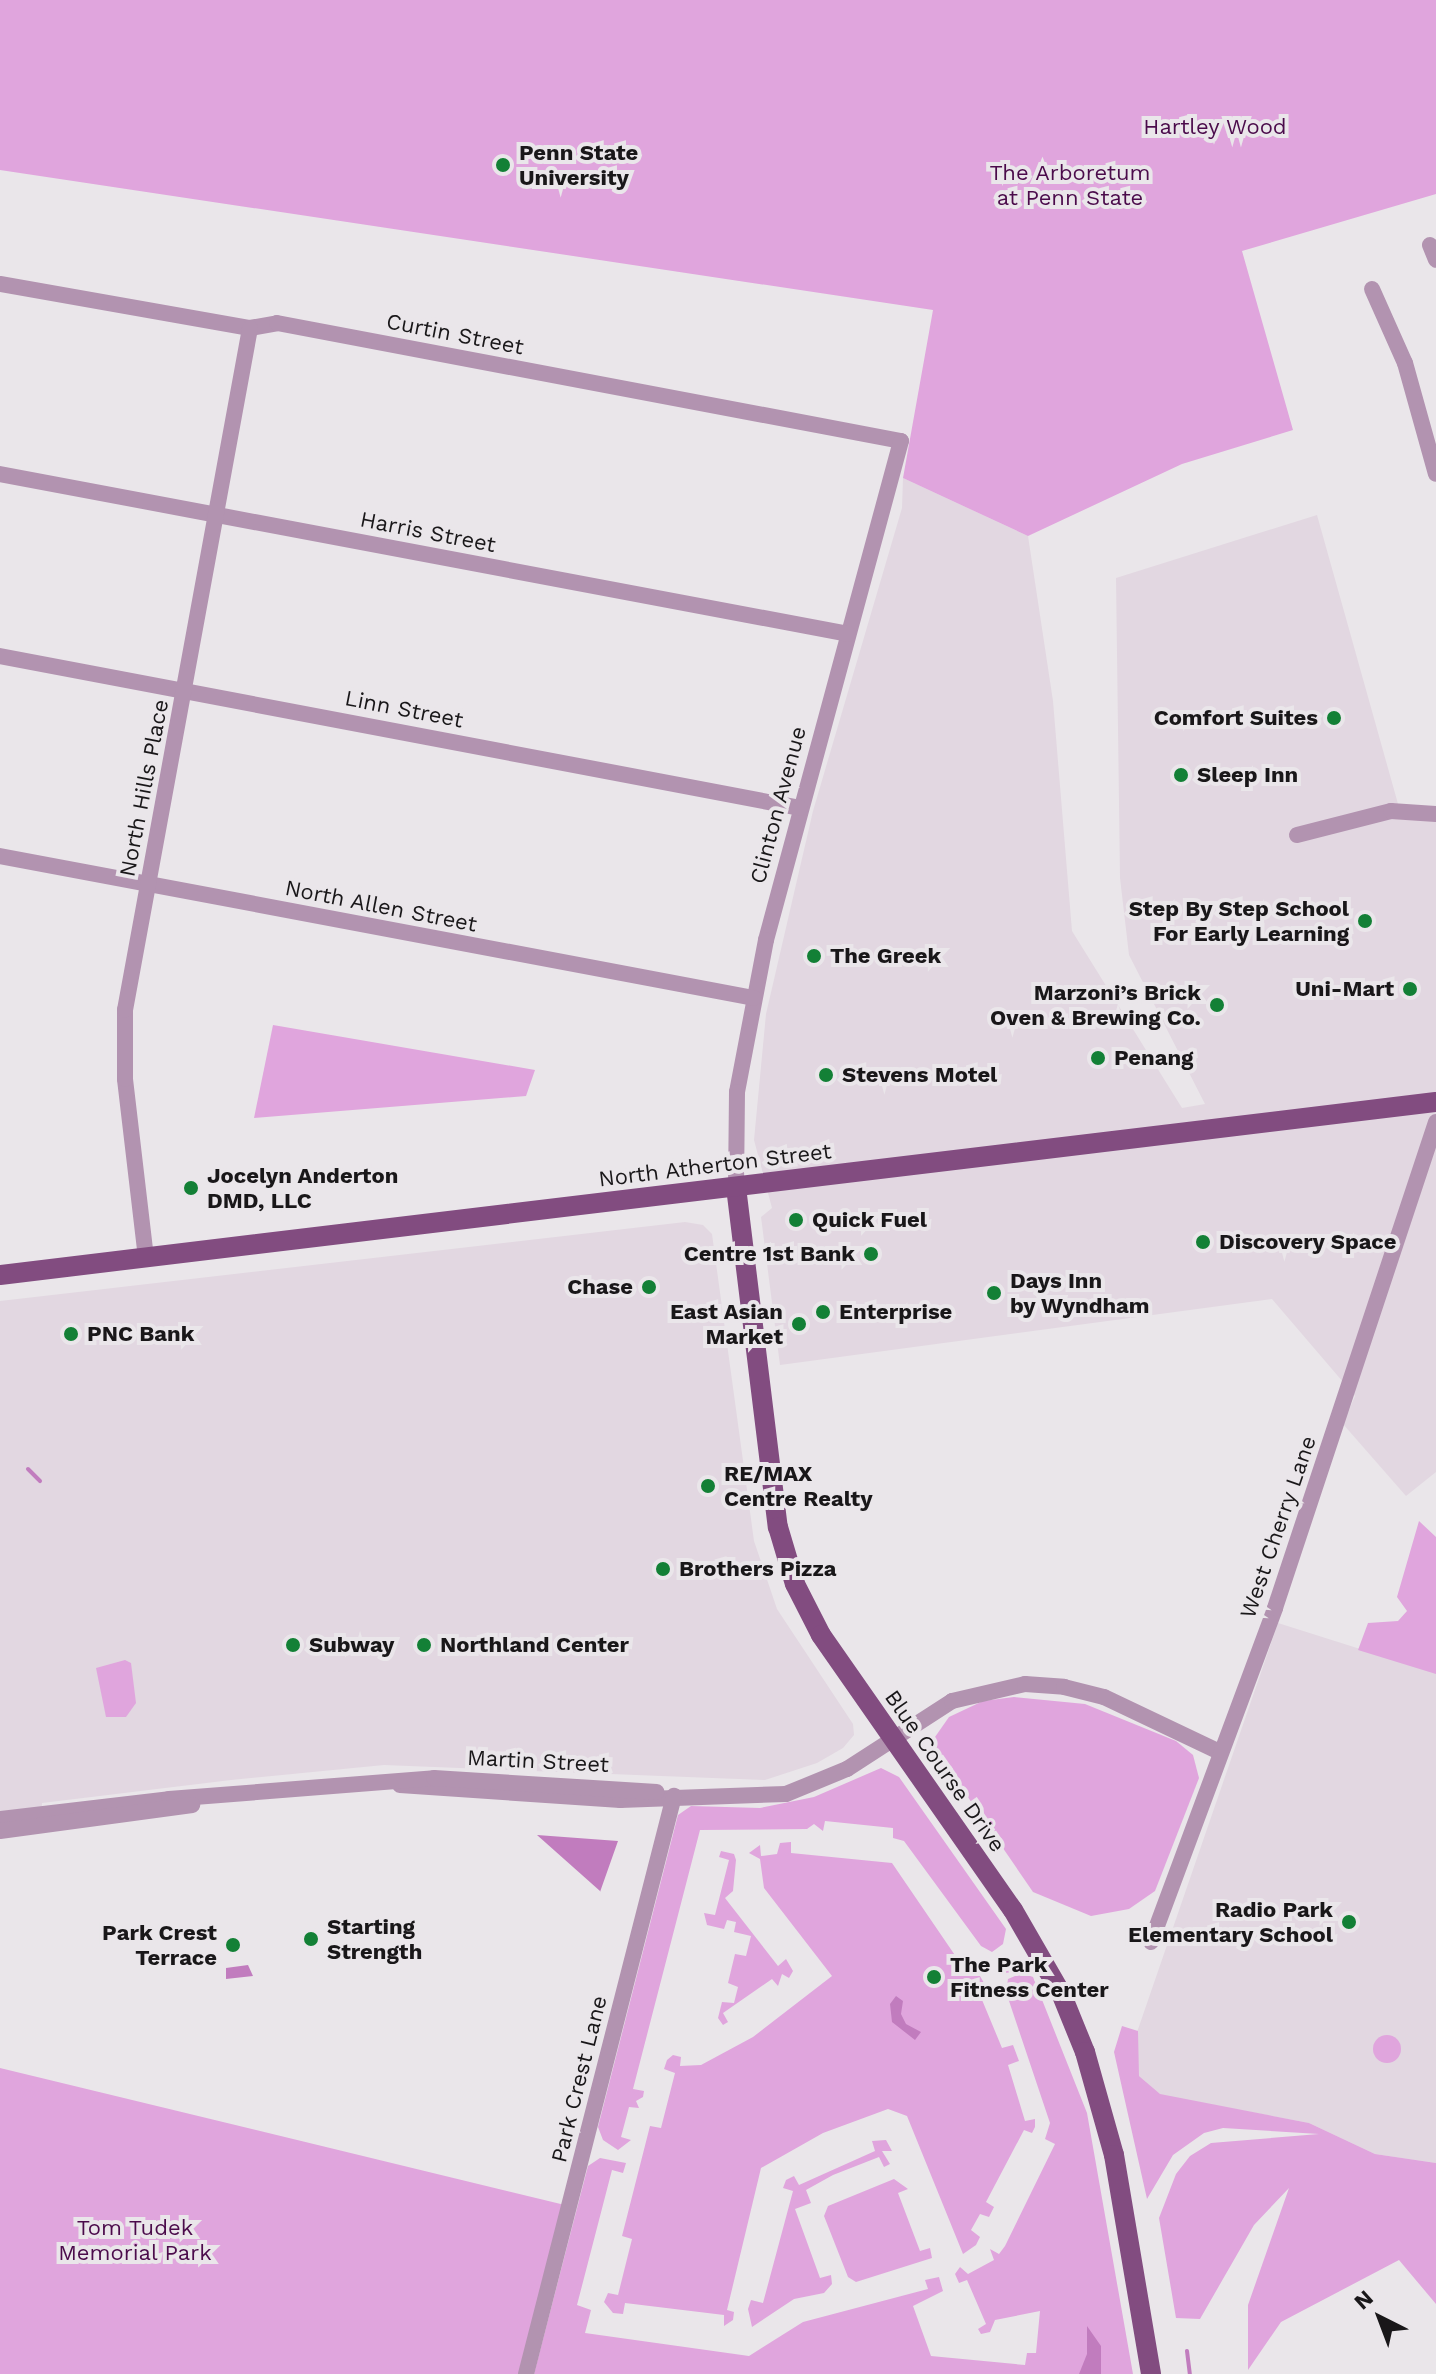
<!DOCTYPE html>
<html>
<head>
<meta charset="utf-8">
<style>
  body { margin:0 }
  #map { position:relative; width:1436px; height:2374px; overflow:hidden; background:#eae6ea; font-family:"Work Sans",sans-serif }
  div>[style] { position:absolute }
  .built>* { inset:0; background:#e2d7e1 }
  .green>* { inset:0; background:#e0a5dd }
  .round { border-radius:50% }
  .water>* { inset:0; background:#c17cbe }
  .stream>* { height:4px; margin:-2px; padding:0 2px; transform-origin:2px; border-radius:2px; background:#c17cbe }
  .minor>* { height:16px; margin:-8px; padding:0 8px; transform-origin:8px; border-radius:8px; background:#b293b0 }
  .major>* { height:20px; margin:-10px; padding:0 10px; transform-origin:10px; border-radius:10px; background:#824c80 }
  .dots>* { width:22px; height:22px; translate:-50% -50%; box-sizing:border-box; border:4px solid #eae6ea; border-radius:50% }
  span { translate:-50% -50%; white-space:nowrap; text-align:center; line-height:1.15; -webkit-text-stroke:8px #eae6ea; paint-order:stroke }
  .park-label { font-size:22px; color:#4b0b4b }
  .poi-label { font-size:22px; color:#191719; font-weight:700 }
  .left { translate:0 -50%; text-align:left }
  .right { translate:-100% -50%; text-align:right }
  .street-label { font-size:22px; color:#191719 }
  .north { position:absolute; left:1340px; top:2278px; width:80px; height:80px; -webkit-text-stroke:6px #eae6ea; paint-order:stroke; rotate:318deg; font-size:22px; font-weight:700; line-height:32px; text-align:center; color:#191719 }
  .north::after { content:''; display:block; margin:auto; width:28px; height:36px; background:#191719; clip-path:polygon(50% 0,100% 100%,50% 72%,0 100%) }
</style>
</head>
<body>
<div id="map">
  <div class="built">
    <i style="clip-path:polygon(903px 478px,1028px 536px,1053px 701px,1072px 931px,1182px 1108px,1205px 1104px,1129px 955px,1120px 878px,1116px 578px,1317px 515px,1400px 811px,1436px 814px,1436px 1472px,1406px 1496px,1343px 1424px,1355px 1396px,1272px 1299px,780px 1365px,761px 1217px,772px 1208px,754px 1140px,766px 1014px,813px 811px,902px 508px)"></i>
    <i style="clip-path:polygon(685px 1222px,703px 1225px,712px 1234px,754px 1541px,777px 1609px,853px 1724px,854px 1735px,843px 1748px,817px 1763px,765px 1780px,384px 1765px,231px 1780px,42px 1803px,41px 1829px,0 1834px,0 1301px)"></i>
    <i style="clip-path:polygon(1278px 1623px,1436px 1673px,1436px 2163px,1375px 2154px,1309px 2123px,1160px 2095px,1139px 2076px,1135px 2062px,1135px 2038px)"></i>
  </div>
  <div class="green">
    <i style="clip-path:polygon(0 0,1436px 0,1436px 194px,1242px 251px,1293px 430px,1182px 464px,1028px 536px,903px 478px,933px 310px,0 170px)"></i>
    <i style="clip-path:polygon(273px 1025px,535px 1070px,526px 1096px,254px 1118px)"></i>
    <i style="clip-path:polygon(1419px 1521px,1436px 1537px,1436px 1674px,1358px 1650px,1368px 1623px,1398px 1621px,1407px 1611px,1397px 1597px)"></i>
    <i style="clip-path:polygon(125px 1660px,131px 1663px,136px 1703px,126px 1717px,106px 1717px,96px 1668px)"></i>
    <i style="clip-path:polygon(1014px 1697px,1085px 1704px,1176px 1741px,1193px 1755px,1199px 1778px,1155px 1891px,1129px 1909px,1091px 1916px,1033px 1892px,935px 1749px,935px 1737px,949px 1717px,983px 1701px)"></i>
    <i style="clip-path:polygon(881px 1768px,899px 1777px,1006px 1929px,1003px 1944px,992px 1952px,981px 1946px,904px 1841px,893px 1838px,893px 1828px,825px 1821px,823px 1831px,814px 1824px,807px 1829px,700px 1830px,633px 2089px,644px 2091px,643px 2097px,636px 2101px,639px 2108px,629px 2107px,621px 2137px,631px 2140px,618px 2150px,603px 2140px,598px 2127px,678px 1815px,691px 1806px,760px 1808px,814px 1797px)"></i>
    <i style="clip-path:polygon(791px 1842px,791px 1853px,892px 1863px,963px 1967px,972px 1962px,988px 1990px,980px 1995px,1002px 2048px,1013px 2045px,1019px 2061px,1008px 2065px,1025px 2121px,1035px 2119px,1035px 2127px,1032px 2133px,1024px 2130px,986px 2202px,994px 2207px,989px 2217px,980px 2214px,971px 2230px,980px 2237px,976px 2245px,963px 2254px,907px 2116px,888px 2109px,823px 2133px,761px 2168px,727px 2310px,734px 2312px,733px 2320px,724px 2326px,724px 2315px,625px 2303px,623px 2314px,613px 2313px,604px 2302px,608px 2293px,618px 2295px,632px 2239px,622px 2236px,650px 2126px,661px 2128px,675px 2073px,664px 2069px,667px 2060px,673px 2055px,681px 2057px,680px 2066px,701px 2065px,753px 2037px,832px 1976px,764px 1888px,760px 1859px,749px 1853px,760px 1845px,761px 1856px,777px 1854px,780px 1843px)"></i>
    <i style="clip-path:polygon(721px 1851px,734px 1854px,736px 1860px,733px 1891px,725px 1898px,778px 1966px,786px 1959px,793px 1971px,789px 1978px,782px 1974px,778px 1986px,772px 1979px,723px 2013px,728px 2022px,723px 2025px,718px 2018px,722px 2002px,734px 2003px,738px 1987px,728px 1983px,735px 1954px,746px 1956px,751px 1936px,734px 1932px,736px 1922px,727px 1920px,724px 1929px,707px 1925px,704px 1913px,715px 1915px,729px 1860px,719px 1857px)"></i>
    <i class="round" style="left:997px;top:1955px;width:18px;height:18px"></i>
    <i style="clip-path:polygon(1022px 1973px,1033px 1977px,1087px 2113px,1133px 2374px,534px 2374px,588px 2166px,600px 2158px,626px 2163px,623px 2173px,612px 2170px,577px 2305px,591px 2310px,585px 2333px,749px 2356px,803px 2322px,928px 2289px,925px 2280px,939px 2277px,943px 2291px,913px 2306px,931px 2356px,1025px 2365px,1027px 2353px,1036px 2353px,1040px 2311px,995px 2320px,990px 2332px,981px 2334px,978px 2329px,986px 2324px,967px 2280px,959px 2283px,955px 2274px,960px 2267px,968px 2274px,994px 2260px,990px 2249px,999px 2254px,1005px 2246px,1055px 2144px,1045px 2139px,1050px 2123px,1006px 1992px,1008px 1979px)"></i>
    <i style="clip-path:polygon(1122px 2026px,1138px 2031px,1139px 2076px,1160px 2094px,1309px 2123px,1375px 2154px,1436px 2163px,1436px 2304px,1399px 2260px,1281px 2322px,1248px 2370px,1248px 2305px,1289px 2188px,1254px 2225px,1200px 2319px,1176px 2318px,1159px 2218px,1176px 2174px,1190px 2156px,1211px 2143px,1319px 2134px,1223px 2128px,1204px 2133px,1173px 2155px,1147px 2199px,1114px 2052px)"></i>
    <i class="round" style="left:1373px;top:2035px;width:28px;height:28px"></i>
    <i style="clip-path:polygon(0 2068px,569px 2206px,526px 2374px,0 2374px)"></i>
    <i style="clip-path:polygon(886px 2140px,892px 2151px,882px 2151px,890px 2164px,884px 2167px,879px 2157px,833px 2175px,806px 2190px,811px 2203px,795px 2209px,820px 2278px,831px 2275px,832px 2284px,824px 2293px,794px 2299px,752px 2327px,748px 2309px,751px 2300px,763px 2303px,793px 2191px,783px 2188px,786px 2180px,794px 2176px,799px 2185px,875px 2151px,872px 2141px)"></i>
    <i style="clip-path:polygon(894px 2179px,908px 2189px,898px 2193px,920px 2251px,930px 2248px,932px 2258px,856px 2282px,848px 2277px,824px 2216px,828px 2206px)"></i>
  </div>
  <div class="water">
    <i style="clip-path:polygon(537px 1835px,618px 1841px,600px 1892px,600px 1891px)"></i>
    <i style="clip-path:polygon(248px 1965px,253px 1976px,226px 1979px,226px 1968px)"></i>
    <i style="clip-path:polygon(896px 1996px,903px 2001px,901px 2014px,906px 2024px,921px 2032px,915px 2040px,892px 2022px,890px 2004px)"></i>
    <i style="clip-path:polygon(1087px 2326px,1101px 2346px,1101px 2374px,1079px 2374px,1087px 2354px)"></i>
  </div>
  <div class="stream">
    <i style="left:28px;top:1469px;width:17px;rotate:45deg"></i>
    <i style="left:1187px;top:2351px;width:23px;rotate:83deg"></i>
  </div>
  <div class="minor">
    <i style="left:1430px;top:245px;width:16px;rotate:68deg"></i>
    <i style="left:0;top:284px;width:254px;rotate:10deg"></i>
    <i style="left:250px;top:328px;width:27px;rotate:-10deg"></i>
    <i style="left:277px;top:323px;width:635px;rotate:10.71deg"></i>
    <i style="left:901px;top:441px;width:517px;rotate:105.14deg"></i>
    <i style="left:766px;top:940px;width:155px;rotate:100.8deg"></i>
    <i style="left:737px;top:1092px;width:95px;rotate:90.6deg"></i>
    <i style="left:1372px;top:289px;width:81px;rotate:66deg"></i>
    <i style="left:1405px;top:363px;width:115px;rotate:74.4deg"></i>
    <i style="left:0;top:474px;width:863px;rotate:10.68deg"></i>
    <i style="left:0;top:656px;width:814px;rotate:10.76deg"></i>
    <i style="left:1297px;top:835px;width:97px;rotate:-14.3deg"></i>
    <i style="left:1391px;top:811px;width:45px;rotate:3.8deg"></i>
    <i style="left:0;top:856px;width:767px;rotate:10.67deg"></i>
    <i style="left:146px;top:1258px;width:180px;rotate:-96.7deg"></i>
    <i style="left:125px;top:1079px;width:69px;rotate:-90deg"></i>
    <i style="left:125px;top:1010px;width:693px;rotate:-79.61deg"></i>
    <i style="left:400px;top:1785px;width:221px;rotate:3.9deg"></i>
    <i style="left:620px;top:1800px;width:166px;rotate:-2.1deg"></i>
    <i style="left:786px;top:1794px;width:66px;rotate:-22.3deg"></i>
    <i style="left:847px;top:1769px;width:125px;rotate:-32.9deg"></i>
    <i style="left:952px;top:1701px;width:75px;rotate:-13.1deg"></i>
    <i style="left:1025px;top:1684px;width:39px;rotate:4deg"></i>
    <i style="left:1064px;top:1687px;width:41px;rotate:14deg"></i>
    <i style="left:1104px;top:1697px;width:128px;rotate:25.4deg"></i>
    <i style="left:0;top:1819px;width:170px;rotate:-6.7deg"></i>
    <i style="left:169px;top:1799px;width:266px;rotate:-4.5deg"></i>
    <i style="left:434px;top:1778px;width:223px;rotate:3.6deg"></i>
    <i style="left:0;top:1831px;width:194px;rotate:-7.7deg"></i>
    <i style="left:1151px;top:1942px;width:356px;rotate:-69.6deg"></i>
    <i style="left:1275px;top:1608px;width:512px;rotate:-71.67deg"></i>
    <i style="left:526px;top:2374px;width:597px;rotate:-75.64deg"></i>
  </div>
  <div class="major">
    <i style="left:736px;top:1187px;width:343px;rotate:83deg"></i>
    <i style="left:778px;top:1527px;width:59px;rotate:73.4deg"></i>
    <i style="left:795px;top:1584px;width:57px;rotate:63deg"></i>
    <i style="left:821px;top:1635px;width:335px;rotate:55.1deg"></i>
    <i style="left:1013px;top:1910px;width:96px;rotate:60deg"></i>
    <i style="left:1061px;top:1993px;width:64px;rotate:67.9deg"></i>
    <i style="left:1085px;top:2052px;width:107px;rotate:74.3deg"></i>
    <i style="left:1114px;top:2155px;width:222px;rotate:80.4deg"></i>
    <i style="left:0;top:1275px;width:1446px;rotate:-6.87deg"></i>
  </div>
  <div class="dots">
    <i style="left:503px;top:165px;background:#138036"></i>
    <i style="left:1334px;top:718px;background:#138036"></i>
    <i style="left:1181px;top:775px;background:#138036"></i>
    <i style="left:1365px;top:921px;background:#138036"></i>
    <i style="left:814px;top:956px;background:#138036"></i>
    <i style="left:1410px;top:989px;background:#138036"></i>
    <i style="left:1217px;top:1005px;background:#138036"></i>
    <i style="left:1098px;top:1058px;background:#138036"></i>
    <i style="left:826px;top:1075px;background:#138036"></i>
    <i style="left:191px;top:1188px;background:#138036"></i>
    <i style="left:796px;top:1220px;background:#138036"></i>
    <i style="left:1203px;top:1242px;background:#138036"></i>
    <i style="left:871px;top:1254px;background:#138036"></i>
    <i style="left:649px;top:1287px;background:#138036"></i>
    <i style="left:994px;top:1293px;background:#138036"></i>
    <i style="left:823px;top:1312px;background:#138036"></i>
    <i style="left:799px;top:1324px;background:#138036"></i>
    <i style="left:71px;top:1334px;background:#138036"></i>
    <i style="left:708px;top:1486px;background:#138036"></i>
    <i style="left:663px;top:1569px;background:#138036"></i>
    <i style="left:293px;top:1645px;background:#138036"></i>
    <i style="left:424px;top:1645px;background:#138036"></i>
    <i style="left:1349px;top:1922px;background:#138036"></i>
    <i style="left:311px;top:1939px;background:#138036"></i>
    <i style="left:233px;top:1945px;background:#138036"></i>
    <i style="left:934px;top:1977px;background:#138036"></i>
  </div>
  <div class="park-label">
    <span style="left:1215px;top:127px">Hartley Wood</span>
    <span style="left:1070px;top:185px">The Arboretum<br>at Penn State</span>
    <span style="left:135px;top:2240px">Tom Tudek<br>Memorial Park</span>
  </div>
  <div class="poi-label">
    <span class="left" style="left:519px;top:165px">Penn State<br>University</span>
    <span class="right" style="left:1318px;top:718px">Comfort Suites</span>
    <span class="left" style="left:1197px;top:775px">Sleep Inn</span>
    <span class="right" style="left:1349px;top:921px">Step By Step School<br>For Early Learning</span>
    <span class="left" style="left:830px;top:956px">The Greek</span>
    <span class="right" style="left:1394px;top:989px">Uni-Mart</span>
    <span class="right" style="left:1201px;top:1005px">Marzoni’s Brick<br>Oven &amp; Brewing Co.</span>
    <span class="left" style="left:1114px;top:1058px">Penang</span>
    <span class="left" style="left:842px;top:1075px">Stevens Motel</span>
    <span class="left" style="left:207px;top:1188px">Jocelyn Anderton<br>DMD, LLC</span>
    <span class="left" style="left:812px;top:1220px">Quick Fuel</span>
    <span class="left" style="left:1219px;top:1242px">Discovery Space</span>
    <span class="right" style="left:855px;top:1254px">Centre 1st Bank</span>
    <span class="left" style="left:1010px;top:1293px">Days Inn<br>by Wyndham</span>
    <span class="right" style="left:633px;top:1287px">Chase</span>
    <span class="right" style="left:783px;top:1324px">East Asian<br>Market</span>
    <span class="left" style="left:839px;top:1312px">Enterprise</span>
    <span class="left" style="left:87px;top:1334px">PNC Bank</span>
    <span class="left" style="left:724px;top:1486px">RE/MAX<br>Centre Realty</span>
    <span class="left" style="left:679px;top:1569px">Brothers Pizza</span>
    <span class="left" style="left:309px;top:1645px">Subway</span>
    <span class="left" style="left:440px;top:1645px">Northland Center</span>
    <span class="right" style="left:1333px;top:1922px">Radio Park<br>Elementary School</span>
    <span class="left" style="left:327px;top:1939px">Starting<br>Strength</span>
    <span class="right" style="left:217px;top:1945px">Park Crest<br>Terrace</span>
    <span class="left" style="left:950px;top:1977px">The Park<br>Fitness Center</span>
  </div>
  <div class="street-label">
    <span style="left:455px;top:334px;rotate:11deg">Curtin Street</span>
    <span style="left:428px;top:532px;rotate:11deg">Harris Street</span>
    <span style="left:404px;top:709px;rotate:11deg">Linn Street</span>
    <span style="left:144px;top:788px;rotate:-79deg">North Hills Place</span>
    <span style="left:778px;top:805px;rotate:-75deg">Clinton Avenue</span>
    <span style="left:381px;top:906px;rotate:11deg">North Allen Street</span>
    <span style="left:715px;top:1165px;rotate:-7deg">North Atherton Street</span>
    <span style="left:1278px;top:1527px;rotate:-71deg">West Cherry Lane</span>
    <span style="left:538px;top:1761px;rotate:3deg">Martin Street</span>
    <span style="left:945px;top:1771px;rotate:55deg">Blue Course Drive</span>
    <span style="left:579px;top:2079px;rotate:-76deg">Park Crest Lane</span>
  </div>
  <div class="north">N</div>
</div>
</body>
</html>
